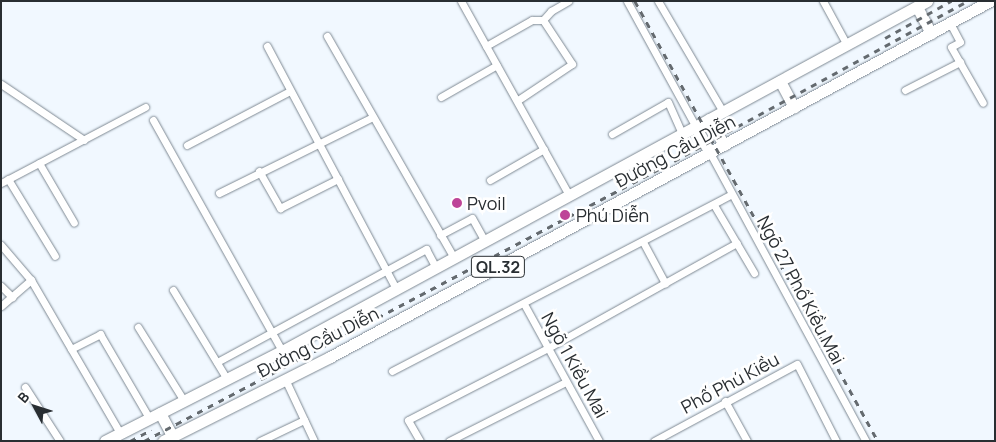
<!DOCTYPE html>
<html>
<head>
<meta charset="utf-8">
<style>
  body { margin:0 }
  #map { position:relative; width:996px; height:442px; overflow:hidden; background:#f1f8ff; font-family:Manrope,sans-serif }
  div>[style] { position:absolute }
  .roads { filter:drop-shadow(0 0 1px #7e8993) drop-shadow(0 0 1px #7e8993) }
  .minor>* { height:7px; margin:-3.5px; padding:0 3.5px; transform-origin:3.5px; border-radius:3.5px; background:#fff }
  .trunk>* { height:11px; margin:-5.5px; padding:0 5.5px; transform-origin:5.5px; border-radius:5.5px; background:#fff }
  .rail>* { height:2.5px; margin-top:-1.25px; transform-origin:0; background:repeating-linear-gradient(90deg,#646a6f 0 6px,transparent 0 12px) }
  .dots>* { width:14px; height:14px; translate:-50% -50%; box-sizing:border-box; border:2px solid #fff; border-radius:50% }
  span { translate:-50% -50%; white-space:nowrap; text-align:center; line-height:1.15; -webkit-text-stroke:5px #fff; paint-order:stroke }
  .shield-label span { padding:1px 4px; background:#fff; border:1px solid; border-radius:4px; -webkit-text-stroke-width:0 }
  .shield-label { font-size:16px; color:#292e32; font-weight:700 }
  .street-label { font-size:18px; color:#292e32 }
  .poi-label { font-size:18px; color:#292e32 }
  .left { translate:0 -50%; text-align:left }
  .frame { position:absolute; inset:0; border:2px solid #292e32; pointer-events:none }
  .north { position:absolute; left:10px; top:382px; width:50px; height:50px; -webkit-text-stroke:4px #fff; paint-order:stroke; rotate:310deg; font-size:14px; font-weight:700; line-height:20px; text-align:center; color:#292e32 }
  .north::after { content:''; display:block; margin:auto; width:18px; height:22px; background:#292e32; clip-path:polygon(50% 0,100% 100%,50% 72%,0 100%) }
</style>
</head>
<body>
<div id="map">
  <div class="roads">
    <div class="minor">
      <i style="left:461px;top:1px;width:222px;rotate:60.9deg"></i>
      <i style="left:627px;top:1px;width:144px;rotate:61.3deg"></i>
      <i style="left:658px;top:1px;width:129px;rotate:59.6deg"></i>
      <i style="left:823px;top:1px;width:50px;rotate:61.4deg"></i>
      <i style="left:543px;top:20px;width:12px;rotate:-48deg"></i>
      <i style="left:551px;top:11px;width:20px;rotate:-30deg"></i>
      <i style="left:950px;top:23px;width:21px;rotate:62deg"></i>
      <i style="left:960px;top:42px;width:10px;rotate:151deg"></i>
      <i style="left:951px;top:47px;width:64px;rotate:60.3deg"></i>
      <i style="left:327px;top:36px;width:256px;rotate:60.2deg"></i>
      <i style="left:267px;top:46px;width:275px;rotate:62deg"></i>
      <i style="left:486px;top:46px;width:53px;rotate:-29.5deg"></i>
      <i style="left:532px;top:20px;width:11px"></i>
      <i style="left:1px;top:84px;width:100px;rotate:34deg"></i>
      <i style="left:905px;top:90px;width:62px;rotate:-27deg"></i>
      <i style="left:441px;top:97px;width:64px;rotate:-29.7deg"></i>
      <i style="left:518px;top:100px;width:65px;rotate:-33.7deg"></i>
      <i style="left:572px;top:64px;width:53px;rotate:-123.4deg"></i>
      <i style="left:153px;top:120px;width:265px;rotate:60.8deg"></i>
      <i style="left:612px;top:134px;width:64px;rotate:-29.7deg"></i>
      <i style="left:668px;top:102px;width:35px;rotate:66deg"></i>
      <i style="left:187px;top:145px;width:116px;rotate:-27.7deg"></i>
      <i style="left:710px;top:153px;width:328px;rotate:61.6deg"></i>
      <i style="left:39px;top:163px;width:69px;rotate:59.7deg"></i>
      <i style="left:259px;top:171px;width:43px;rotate:60.4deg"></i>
      <i style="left:280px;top:208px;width:65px;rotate:-26.6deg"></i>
      <i style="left:8px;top:179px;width:90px;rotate:58.6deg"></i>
      <i style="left:490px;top:180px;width:62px;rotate:-29.9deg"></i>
      <i style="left:1px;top:183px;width:163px;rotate:-27.8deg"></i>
      <i style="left:219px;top:193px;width:169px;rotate:-26.3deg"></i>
      <i style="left:714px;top:205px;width:79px;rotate:59.5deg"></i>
      <i style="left:440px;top:235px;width:36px;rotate:-28deg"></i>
      <i style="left:472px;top:218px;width:26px;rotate:61deg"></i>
      <i style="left:643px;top:242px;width:47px;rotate:61.8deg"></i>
      <i style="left:1px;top:245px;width:46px;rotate:49.4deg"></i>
      <i style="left:31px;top:280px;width:177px;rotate:59.8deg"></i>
      <i style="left:1px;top:286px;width:16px;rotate:45deg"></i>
      <i style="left:173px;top:290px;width:104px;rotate:58.8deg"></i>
      <i style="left:524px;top:304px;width:156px;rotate:61.3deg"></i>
      <i style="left:1px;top:306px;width:40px;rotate:-41deg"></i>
      <i style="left:138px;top:327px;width:87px;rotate:58.1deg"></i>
      <i style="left:71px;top:349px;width:33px;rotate:-27deg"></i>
      <i style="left:100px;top:334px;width:97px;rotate:59.7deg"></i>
      <i style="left:217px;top:362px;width:238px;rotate:-28.4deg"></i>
      <i style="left:426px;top:249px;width:21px;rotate:62deg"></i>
      <i style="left:392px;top:371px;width:383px;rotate:-27.5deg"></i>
      <i style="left:285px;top:379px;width:68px;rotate:64.9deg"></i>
      <i style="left:25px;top:387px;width:64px;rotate:57.1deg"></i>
      <i style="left:725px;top:401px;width:46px;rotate:61.2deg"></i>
      <i style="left:260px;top:441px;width:49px;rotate:-25.5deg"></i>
      <i style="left:420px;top:441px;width:24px;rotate:-120deg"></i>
      <i style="left:408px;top:420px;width:157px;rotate:-27.2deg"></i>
      <i style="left:548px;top:348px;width:216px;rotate:-29.1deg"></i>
      <i style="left:449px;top:441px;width:131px;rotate:-26.8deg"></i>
      <i style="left:654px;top:441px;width:162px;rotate:-28.3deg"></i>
      <i style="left:797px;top:364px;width:86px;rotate:63.1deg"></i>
    </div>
    <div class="trunk">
      <i style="left:917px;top:7px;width:30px;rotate:62deg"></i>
      <i style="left:780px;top:81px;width:30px;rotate:62deg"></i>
      <i style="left:709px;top:119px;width:30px;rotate:60deg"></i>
      <i style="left:696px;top:127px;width:30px;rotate:62deg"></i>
      <i style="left:160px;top:413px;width:26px;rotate:62deg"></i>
      <i style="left:105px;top:441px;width:199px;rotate:-27deg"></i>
      <i style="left:282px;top:351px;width:734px;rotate:-28.49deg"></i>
      <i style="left:163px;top:441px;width:187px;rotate:-26.7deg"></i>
      <i style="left:330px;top:357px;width:750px;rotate:-28.34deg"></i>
    </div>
  </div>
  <div class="rail">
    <i style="left:635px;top:1px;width:503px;rotate:61.09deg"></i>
    <i style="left:885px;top:38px;width:76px;rotate:-29.3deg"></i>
    <i style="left:130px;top:441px;width:24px;rotate:-28deg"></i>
    <i style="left:144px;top:441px;width:599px;rotate:-27.85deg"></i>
    <i style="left:674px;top:161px;width:334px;rotate:-28.6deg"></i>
  </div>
  <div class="dots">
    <i style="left:457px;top:203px;background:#be4598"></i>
    <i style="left:565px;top:215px;background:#be4598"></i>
  </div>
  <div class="shield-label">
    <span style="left:498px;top:267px">QL.32</span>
  </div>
  <div class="street-label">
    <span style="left:675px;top:151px;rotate:-28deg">Đường Cầu Diễn</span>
    <span style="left:801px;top:290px;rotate:62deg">Ngõ 27 Phố Kiều Mai</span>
    <span style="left:318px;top:342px;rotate:-27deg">Đường Cầu Diễn</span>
    <span style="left:575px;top:365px;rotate:61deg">Ngõ 1 Kiều Mai</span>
    <span style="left:730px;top:383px;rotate:-28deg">Phố Phú Kiều</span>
  </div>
  <div class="poi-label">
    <span class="left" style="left:467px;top:203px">Pvoil</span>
    <span class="left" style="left:576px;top:215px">Phú Diễn</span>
  </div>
  <div class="frame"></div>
  <div class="north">B</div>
</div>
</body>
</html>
